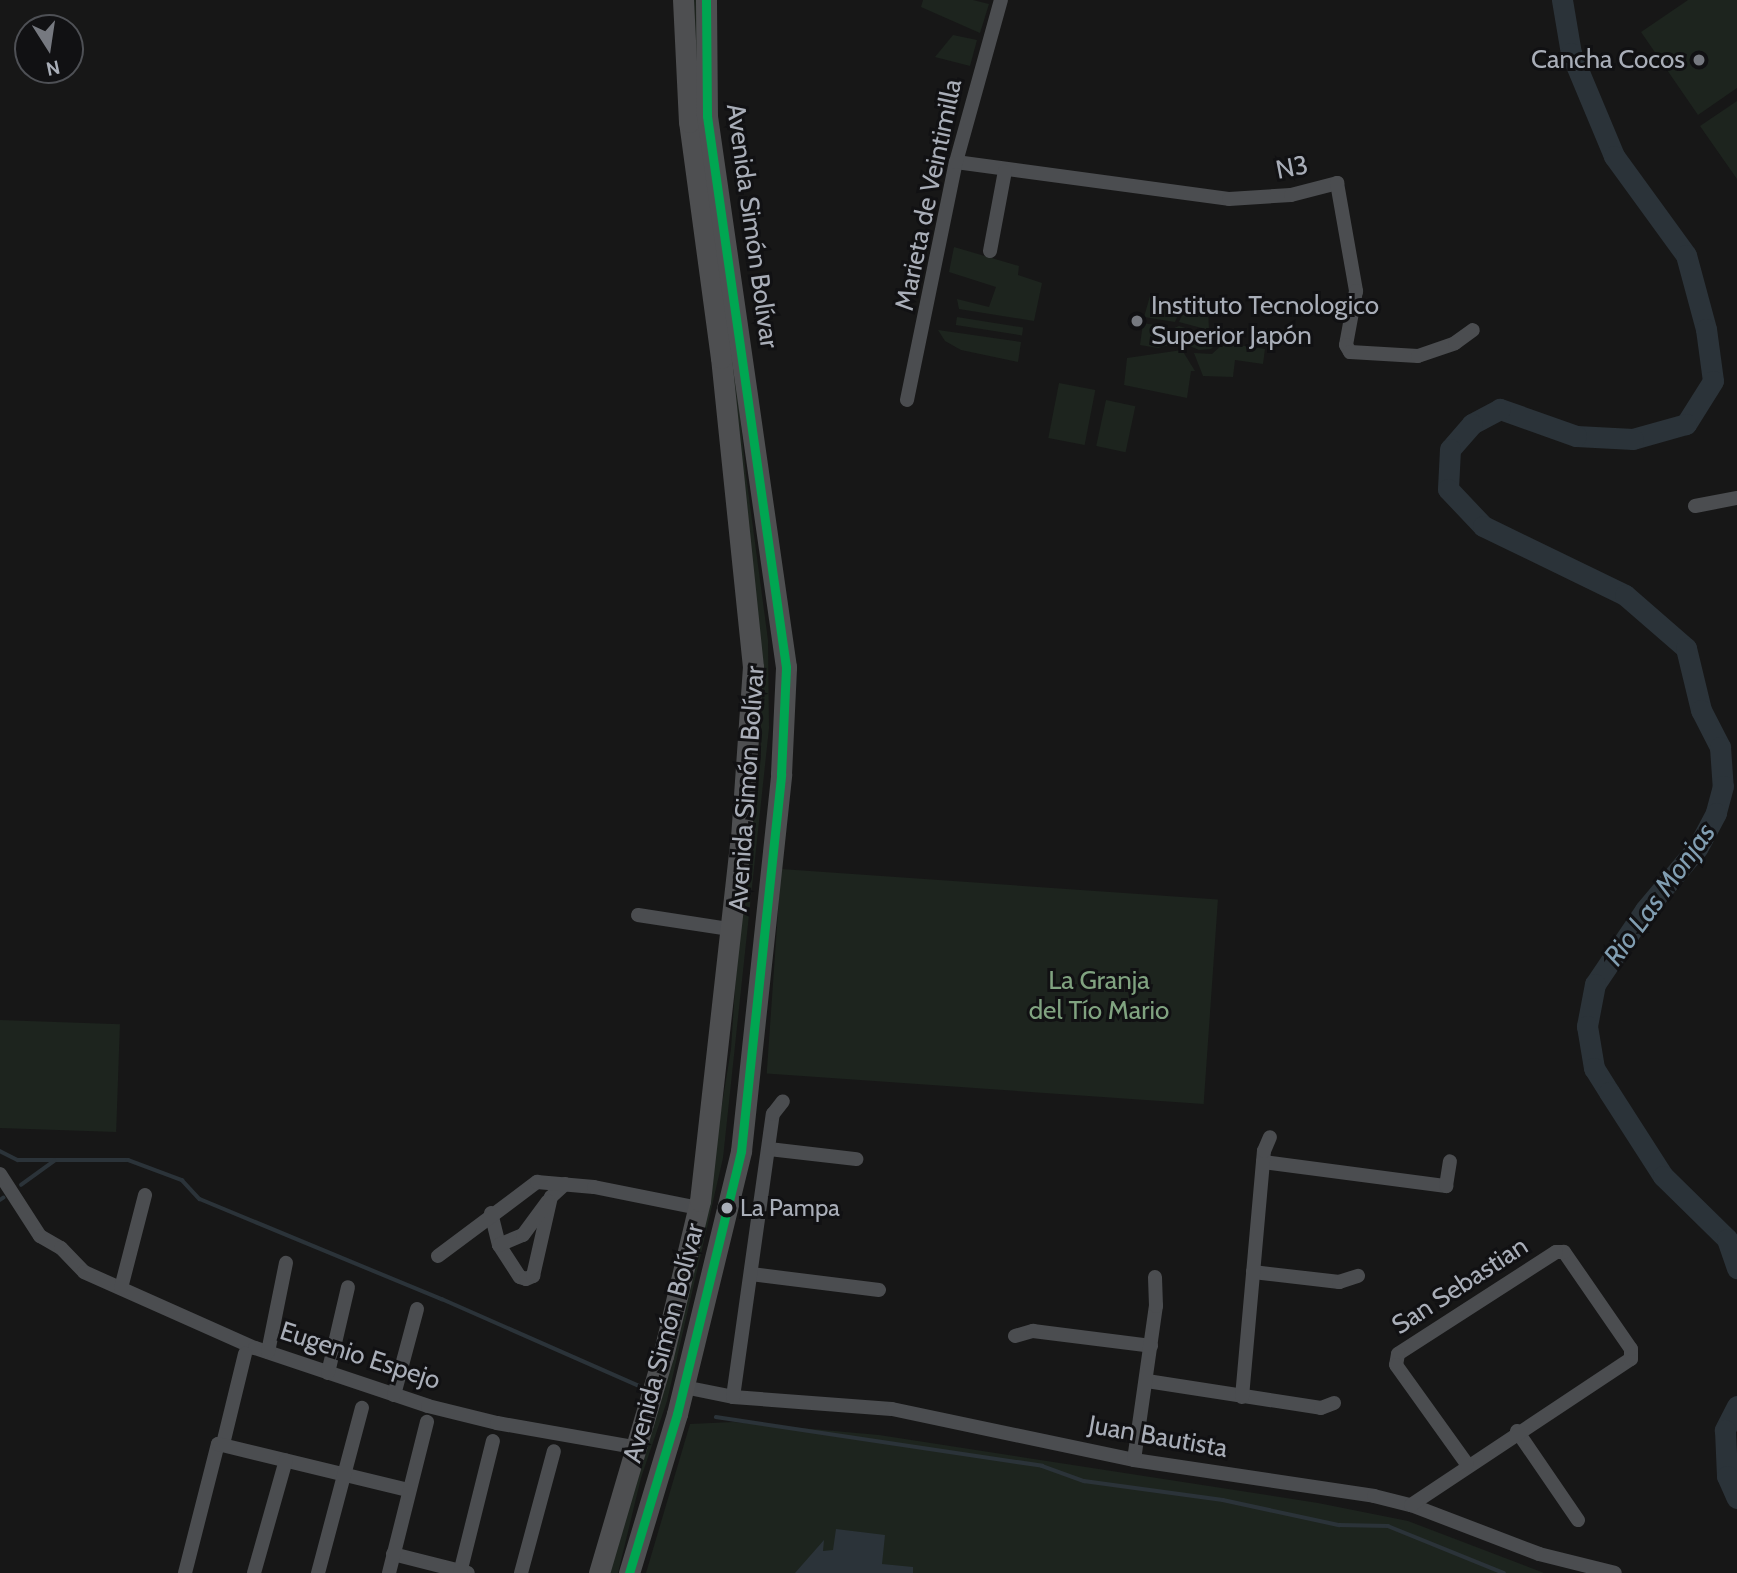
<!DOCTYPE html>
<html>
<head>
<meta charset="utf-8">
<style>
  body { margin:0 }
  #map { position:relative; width:1737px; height:1573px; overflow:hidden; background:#171717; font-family:Cabin,sans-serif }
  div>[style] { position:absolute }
  .green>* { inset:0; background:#1d241e; transform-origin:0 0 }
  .water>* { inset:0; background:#2b3339 }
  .stream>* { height:3.5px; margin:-1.75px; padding:0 1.75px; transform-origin:1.75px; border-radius:1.75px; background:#2b3339 }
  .river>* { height:21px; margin:-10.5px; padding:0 10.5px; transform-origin:10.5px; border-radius:10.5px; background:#2b3339 }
  .minor>* { height:14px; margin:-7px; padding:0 7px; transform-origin:7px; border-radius:7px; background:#4b4d50 }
  .highway>* { height:21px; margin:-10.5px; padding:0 10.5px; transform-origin:10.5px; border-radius:10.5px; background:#4e4f51 }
  .bus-1>* { height:9px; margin:-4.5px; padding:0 4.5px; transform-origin:4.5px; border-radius:4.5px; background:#00a651 }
  .dots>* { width:19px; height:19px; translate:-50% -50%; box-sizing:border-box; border:4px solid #111113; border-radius:50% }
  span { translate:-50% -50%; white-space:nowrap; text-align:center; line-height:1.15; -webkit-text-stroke:6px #111113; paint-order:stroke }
  .bus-label { font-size:24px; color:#a9aeb8 }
  .left { translate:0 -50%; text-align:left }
  .poi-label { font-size:26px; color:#a9aeb8 }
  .right { translate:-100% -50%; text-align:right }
  .street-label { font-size:26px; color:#a9aeb8 }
  .park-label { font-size:26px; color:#80a380 }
  .water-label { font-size:28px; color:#819eb2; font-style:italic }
  .north { position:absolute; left:14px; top:14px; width:70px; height:70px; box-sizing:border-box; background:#111113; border:2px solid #4e5055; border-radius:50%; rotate:168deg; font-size:19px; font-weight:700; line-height:28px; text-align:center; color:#a9aeb8 }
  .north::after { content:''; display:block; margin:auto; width:24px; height:32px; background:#767980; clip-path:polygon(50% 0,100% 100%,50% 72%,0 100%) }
</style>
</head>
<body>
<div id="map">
  <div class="green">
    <i style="clip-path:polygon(692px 0,698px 0,746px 475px,768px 640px,769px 728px,723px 1158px,667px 1401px,641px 1478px,618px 1573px,610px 1573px,707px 1197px,731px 1049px,738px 943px,761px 757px,761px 641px,711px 250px)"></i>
    <i style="clip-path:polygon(923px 0,973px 0,989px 4px,980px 33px,921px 7px)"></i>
    <i style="clip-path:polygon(1688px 0,1737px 0,1737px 88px,1698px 115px,1641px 32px)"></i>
    <i style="clip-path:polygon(953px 35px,977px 40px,970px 66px,935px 57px)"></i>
    <i style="clip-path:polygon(1737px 101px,1737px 179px,1700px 126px)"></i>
    <i style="clip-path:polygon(954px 247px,1019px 266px,1018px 275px,1042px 283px,1034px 321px,959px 309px,957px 299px,989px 307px,996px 287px,949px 272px)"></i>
    <i style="clip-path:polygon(1150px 296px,1183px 304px,1175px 322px,1144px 317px)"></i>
    <i style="clip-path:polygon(1187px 304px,1208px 308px,1209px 330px,1179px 322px)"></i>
    <i style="left:957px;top:317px;width:67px;height:8px;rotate:9deg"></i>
    <i style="clip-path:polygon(1143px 323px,1166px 327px,1180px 342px,1158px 348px,1140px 345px)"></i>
    <i style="clip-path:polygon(1179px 326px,1220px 339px,1219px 341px,1211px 349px,1199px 350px,1185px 344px,1174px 328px)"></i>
    <i style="clip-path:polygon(938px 330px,1021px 342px,1018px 362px,961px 350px,945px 341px)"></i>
    <i style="clip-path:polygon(1224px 343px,1265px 349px,1263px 364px,1235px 360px,1233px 377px,1203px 376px,1194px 353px,1212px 354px)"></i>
    <i style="clip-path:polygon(1182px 350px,1195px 371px,1191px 371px,1187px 398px,1124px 385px,1127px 358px)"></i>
    <i style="left:1059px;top:383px;width:37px;height:56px;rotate:11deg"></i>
    <i style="left:1106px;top:400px;width:30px;height:47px;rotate:12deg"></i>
    <i style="left:781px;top:869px;width:438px;height:205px;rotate:4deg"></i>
    <i style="left:0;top:1020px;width:120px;height:108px;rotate:2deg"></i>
    <i style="clip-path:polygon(733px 1422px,879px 1435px,1318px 1503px,1408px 1521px,1544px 1573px,646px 1573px,690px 1424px)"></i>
  </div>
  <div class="water">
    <i style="clip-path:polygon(836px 1529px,885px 1535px,882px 1564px,913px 1567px,913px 1573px,795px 1573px,824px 1540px,823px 1551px,833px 1550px)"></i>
  </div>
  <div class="stream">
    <i style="left:0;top:1151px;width:20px;rotate:27deg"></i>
    <i style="left:18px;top:1160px;width:110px"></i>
    <i style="left:128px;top:1160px;width:58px;rotate:20.3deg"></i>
    <i style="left:182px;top:1180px;width:26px;rotate:47deg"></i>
    <i style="left:200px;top:1199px;width:262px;rotate:22.5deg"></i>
    <i style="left:442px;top:1299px;width:215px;rotate:23.8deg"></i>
    <i style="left:21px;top:1185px;width:41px;rotate:-36deg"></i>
    <i style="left:0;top:1200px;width:4px;rotate:-34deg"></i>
    <i style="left:716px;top:1417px;width:330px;rotate:8.5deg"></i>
    <i style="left:1042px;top:1466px;width:45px;rotate:19.7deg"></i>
    <i style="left:1084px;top:1481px;width:140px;rotate:7.8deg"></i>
    <i style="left:1223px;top:1500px;width:119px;rotate:12.2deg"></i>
    <i style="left:1339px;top:1525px;width:49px;rotate:1.2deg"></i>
    <i style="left:1388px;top:1526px;width:125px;rotate:22.1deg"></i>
  </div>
  <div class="river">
    <i style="left:1562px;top:0;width:54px;rotate:80.4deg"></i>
    <i style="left:1571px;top:53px;width:112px;rotate:67.3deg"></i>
    <i style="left:1614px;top:156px;width:122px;rotate:54deg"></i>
    <i style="left:1686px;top:255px;width:77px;rotate:74.9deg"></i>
    <i style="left:1706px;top:329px;width:52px;rotate:82.3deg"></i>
    <i style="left:1713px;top:381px;width:51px;rotate:122.1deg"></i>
    <i style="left:1686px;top:424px;width:55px;rotate:164.2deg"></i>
    <i style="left:1633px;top:439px;width:57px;rotate:-177deg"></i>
    <i style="left:1576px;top:436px;width:81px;rotate:-160.4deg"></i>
    <i style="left:1500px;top:409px;width:32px;rotate:152deg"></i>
    <i style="left:1472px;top:424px;width:33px;rotate:131deg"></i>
    <i style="left:1450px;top:449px;width:40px;rotate:92.9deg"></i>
    <i style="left:1448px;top:489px;width:51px;rotate:46.6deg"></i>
    <i style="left:1483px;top:526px;width:158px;rotate:25.9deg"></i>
    <i style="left:1625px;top:595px;width:81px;rotate:41deg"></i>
    <i style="left:1686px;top:648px;width:64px;rotate:76.4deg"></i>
    <i style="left:1701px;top:710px;width:42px;rotate:62.8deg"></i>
    <i style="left:1720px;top:747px;width:39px;rotate:86deg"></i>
    <i style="left:1723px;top:786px;width:28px;rotate:105deg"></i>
    <i style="left:1716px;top:813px;width:40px;rotate:118deg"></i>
    <i style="left:1697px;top:848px;width:81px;rotate:130deg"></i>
    <i style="left:1645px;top:910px;width:89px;rotate:124deg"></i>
    <i style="left:1595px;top:984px;width:43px;rotate:100.8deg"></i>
    <i style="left:1587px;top:1026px;width:43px;rotate:80.5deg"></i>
    <i style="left:1594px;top:1068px;width:28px;rotate:58deg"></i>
    <i style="left:1609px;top:1092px;width:100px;rotate:57.3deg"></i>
    <i style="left:1663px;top:1176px;width:90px;rotate:44.5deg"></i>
    <i style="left:1727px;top:1239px;width:31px;rotate:71deg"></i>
    <i style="left:1737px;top:1406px;width:27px;rotate:117deg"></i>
    <i style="left:1725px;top:1430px;width:46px;rotate:87.5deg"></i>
    <i style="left:1727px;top:1476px;width:24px;rotate:66deg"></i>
  </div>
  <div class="minor">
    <i style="left:956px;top:162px;width:275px;rotate:7.7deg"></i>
    <i style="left:1229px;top:199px;width:62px;rotate:-3.7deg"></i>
    <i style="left:1291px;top:195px;width:48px;rotate:-14.6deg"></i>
    <i style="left:1337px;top:183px;width:110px;rotate:80deg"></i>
    <i style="left:1356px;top:291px;width:55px;rotate:100.5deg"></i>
    <i style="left:1346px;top:345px;width:8px;rotate:60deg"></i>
    <i style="left:1350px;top:352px;width:68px;rotate:3.4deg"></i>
    <i style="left:1418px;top:356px;width:39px;rotate:-19deg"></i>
    <i style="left:1455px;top:343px;width:22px;rotate:-36deg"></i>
    <i style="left:990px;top:251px;width:81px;rotate:-79.4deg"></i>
    <i style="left:907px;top:400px;width:243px;rotate:-78.4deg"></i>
    <i style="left:956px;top:162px;width:168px;rotate:-74.5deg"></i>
    <i style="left:1695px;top:506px;width:43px;rotate:-10.8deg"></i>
    <i style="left:638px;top:915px;width:93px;rotate:8.7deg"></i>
    <i style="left:769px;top:1149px;width:88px;rotate:6.6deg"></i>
    <i style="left:1263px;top:1162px;width:185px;rotate:7.5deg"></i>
    <i style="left:1446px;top:1186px;width:25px;rotate:-81deg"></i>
    <i style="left:0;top:1174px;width:74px;rotate:57.2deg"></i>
    <i style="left:40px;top:1236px;width:24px;rotate:30deg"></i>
    <i style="left:61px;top:1248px;width:33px;rotate:46deg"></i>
    <i style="left:84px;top:1272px;width:187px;rotate:24deg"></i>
    <i style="left:255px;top:1348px;width:182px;rotate:18.5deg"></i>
    <i style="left:428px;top:1406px;width:71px;rotate:13.8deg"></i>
    <i style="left:497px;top:1423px;width:138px;rotate:10deg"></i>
    <i style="left:491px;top:1213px;width:33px;rotate:76deg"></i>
    <i style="left:499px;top:1245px;width:38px;rotate:57deg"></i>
    <i style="left:520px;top:1277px;width:6px;rotate:18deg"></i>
    <i style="left:526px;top:1279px;width:8px;rotate:-23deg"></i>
    <i style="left:533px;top:1276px;width:81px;rotate:-77.2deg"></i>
    <i style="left:551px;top:1197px;width:19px;rotate:-43deg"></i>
    <i style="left:499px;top:1245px;width:26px;rotate:-23deg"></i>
    <i style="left:523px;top:1235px;width:42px;rotate:-53.7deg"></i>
    <i style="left:438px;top:1256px;width:124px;rotate:-36.8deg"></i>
    <i style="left:537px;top:1182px;width:57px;rotate:5deg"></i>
    <i style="left:594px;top:1187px;width:106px;rotate:11.4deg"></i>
    <i style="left:1253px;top:1272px;width:87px;rotate:6.6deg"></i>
    <i style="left:1339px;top:1282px;width:20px;rotate:-18deg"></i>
    <i style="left:751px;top:1274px;width:129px;rotate:7.1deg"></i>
    <i style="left:121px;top:1288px;width:96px;rotate:-75.5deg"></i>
    <i style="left:1015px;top:1336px;width:19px;rotate:-16deg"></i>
    <i style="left:1033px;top:1331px;width:119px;rotate:7.2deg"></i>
    <i style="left:268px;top:1352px;width:91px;rotate:-78.6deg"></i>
    <i style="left:328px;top:1373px;width:88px;rotate:-76.9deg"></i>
    <i style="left:1147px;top:1381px;width:176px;rotate:8.8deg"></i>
    <i style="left:1321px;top:1408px;width:14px;rotate:-21deg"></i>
    <i style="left:684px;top:1387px;width:50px;rotate:11.5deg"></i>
    <i style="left:733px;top:1397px;width:159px;rotate:4.3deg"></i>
    <i style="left:892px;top:1409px;width:247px;rotate:11.9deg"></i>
    <i style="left:1134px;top:1460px;width:243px;rotate:8.5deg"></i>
    <i style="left:1374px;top:1496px;width:38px;rotate:14deg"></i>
    <i style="left:1411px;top:1505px;width:137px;rotate:20.9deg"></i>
    <i style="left:1539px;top:1554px;width:78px;rotate:14deg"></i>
    <i style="left:394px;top:1395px;width:89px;rotate:-75deg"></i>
    <i style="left:733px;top:1397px;width:286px;rotate:-82deg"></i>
    <i style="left:773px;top:1114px;width:16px;rotate:-52deg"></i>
    <i style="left:1242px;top:1397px;width:247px;rotate:-84.9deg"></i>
    <i style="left:1264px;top:1151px;width:15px;rotate:-67deg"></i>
    <i style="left:1517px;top:1431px;width:108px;rotate:55.6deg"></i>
    <i style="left:223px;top:1444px;width:93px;rotate:-76.3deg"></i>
    <i style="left:1134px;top:1460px;width:156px;rotate:-81.9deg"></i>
    <i style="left:1156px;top:1306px;width:29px;rotate:-92deg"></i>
    <i style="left:1411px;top:1505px;width:264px;rotate:-33.6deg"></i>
    <i style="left:1631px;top:1359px;width:10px;rotate:-90deg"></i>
    <i style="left:1631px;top:1349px;width:118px;rotate:-124.6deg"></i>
    <i style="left:1564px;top:1252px;width:8px;rotate:180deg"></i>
    <i style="left:1556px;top:1252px;width:188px;rotate:147.2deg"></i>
    <i style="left:1398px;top:1354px;width:11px;rotate:100deg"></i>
    <i style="left:1396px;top:1365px;width:122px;rotate:54.4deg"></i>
    <i style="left:393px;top:1554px;width:77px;rotate:14.2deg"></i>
    <i style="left:185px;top:1573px;width:133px;rotate:-75.7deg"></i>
    <i style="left:218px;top:1444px;width:195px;rotate:13.6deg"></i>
    <i style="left:254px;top:1573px;width:117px;rotate:-74.2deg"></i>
    <i style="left:318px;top:1573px;width:171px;rotate:-75.1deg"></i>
    <i style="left:389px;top:1573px;width:156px;rotate:-75.9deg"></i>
    <i style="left:460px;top:1573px;width:136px;rotate:-76deg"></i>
    <i style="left:521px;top:1573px;width:126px;rotate:-74.9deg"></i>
  </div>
  <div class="highway">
    <i style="left:599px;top:1573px;width:226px;rotate:-73.6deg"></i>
    <i style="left:663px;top:1356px;width:159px;rotate:-76.6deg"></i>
    <i style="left:700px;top:1201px;width:365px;rotate:-83.6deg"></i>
    <i style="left:741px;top:838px;width:171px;rotate:-86deg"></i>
    <i style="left:753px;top:667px;width:311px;rotate:-95.9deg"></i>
    <i style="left:721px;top:358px;width:238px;rotate:-97.7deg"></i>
    <i style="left:689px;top:122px;width:122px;rotate:-92.8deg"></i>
    <i style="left:629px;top:1573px;width:166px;rotate:-73.2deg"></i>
    <i style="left:677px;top:1414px;width:271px;rotate:-76.3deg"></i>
    <i style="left:741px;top:1151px;width:379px;rotate:-83.9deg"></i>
    <i style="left:781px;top:774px;width:107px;rotate:-87.3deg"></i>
    <i style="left:786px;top:667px;width:557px;rotate:-98.16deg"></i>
    <i style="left:707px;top:116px;width:116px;rotate:-90.5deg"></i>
  </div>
  <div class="bus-1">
    <i style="left:629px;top:1573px;width:166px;rotate:-73.2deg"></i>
    <i style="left:677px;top:1414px;width:271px;rotate:-76.3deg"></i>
    <i style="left:741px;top:1151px;width:379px;rotate:-83.9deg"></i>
    <i style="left:781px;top:774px;width:107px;rotate:-87.3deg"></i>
    <i style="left:786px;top:667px;width:557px;rotate:-98.16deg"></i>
    <i style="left:707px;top:116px;width:116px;rotate:-90.5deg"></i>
  </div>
  <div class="dots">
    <i style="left:1699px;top:60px;background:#767980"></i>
    <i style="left:1137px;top:321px;background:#767980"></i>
    <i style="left:727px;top:1208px;background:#a9aeb8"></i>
  </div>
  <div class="bus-label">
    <span class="left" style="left:740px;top:1208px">La Pampa</span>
  </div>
  <div class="poi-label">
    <span class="right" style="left:1685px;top:60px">Cancha Cocos</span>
    <span class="left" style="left:1151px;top:321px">Instituto Tecnologico<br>Superior Japón</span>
  </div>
  <div class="street-label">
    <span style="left:1292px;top:168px;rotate:-11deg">N3</span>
    <span style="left:929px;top:195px;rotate:-78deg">Marieta de Veintimilla</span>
    <span style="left:752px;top:226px;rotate:82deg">Avenida Simón Bolívar</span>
    <span style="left:747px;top:789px;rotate:-86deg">Avenida Simón Bolívar</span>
    <span style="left:1460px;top:1286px;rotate:-33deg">San Sebastian</span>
    <span style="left:664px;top:1343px;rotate:-75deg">Avenida Simón Bolívar</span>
    <span style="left:360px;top:1356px;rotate:18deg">Eugenio Espejo</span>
    <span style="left:1158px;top:1437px;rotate:10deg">Juan Bautista</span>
  </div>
  <div class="park-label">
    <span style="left:1099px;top:996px">La Granja<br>del Tío Mario</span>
  </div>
  <div class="water-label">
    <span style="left:1659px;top:894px;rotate:-54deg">Rio Las Monjas</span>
  </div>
  <div class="north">N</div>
</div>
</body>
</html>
